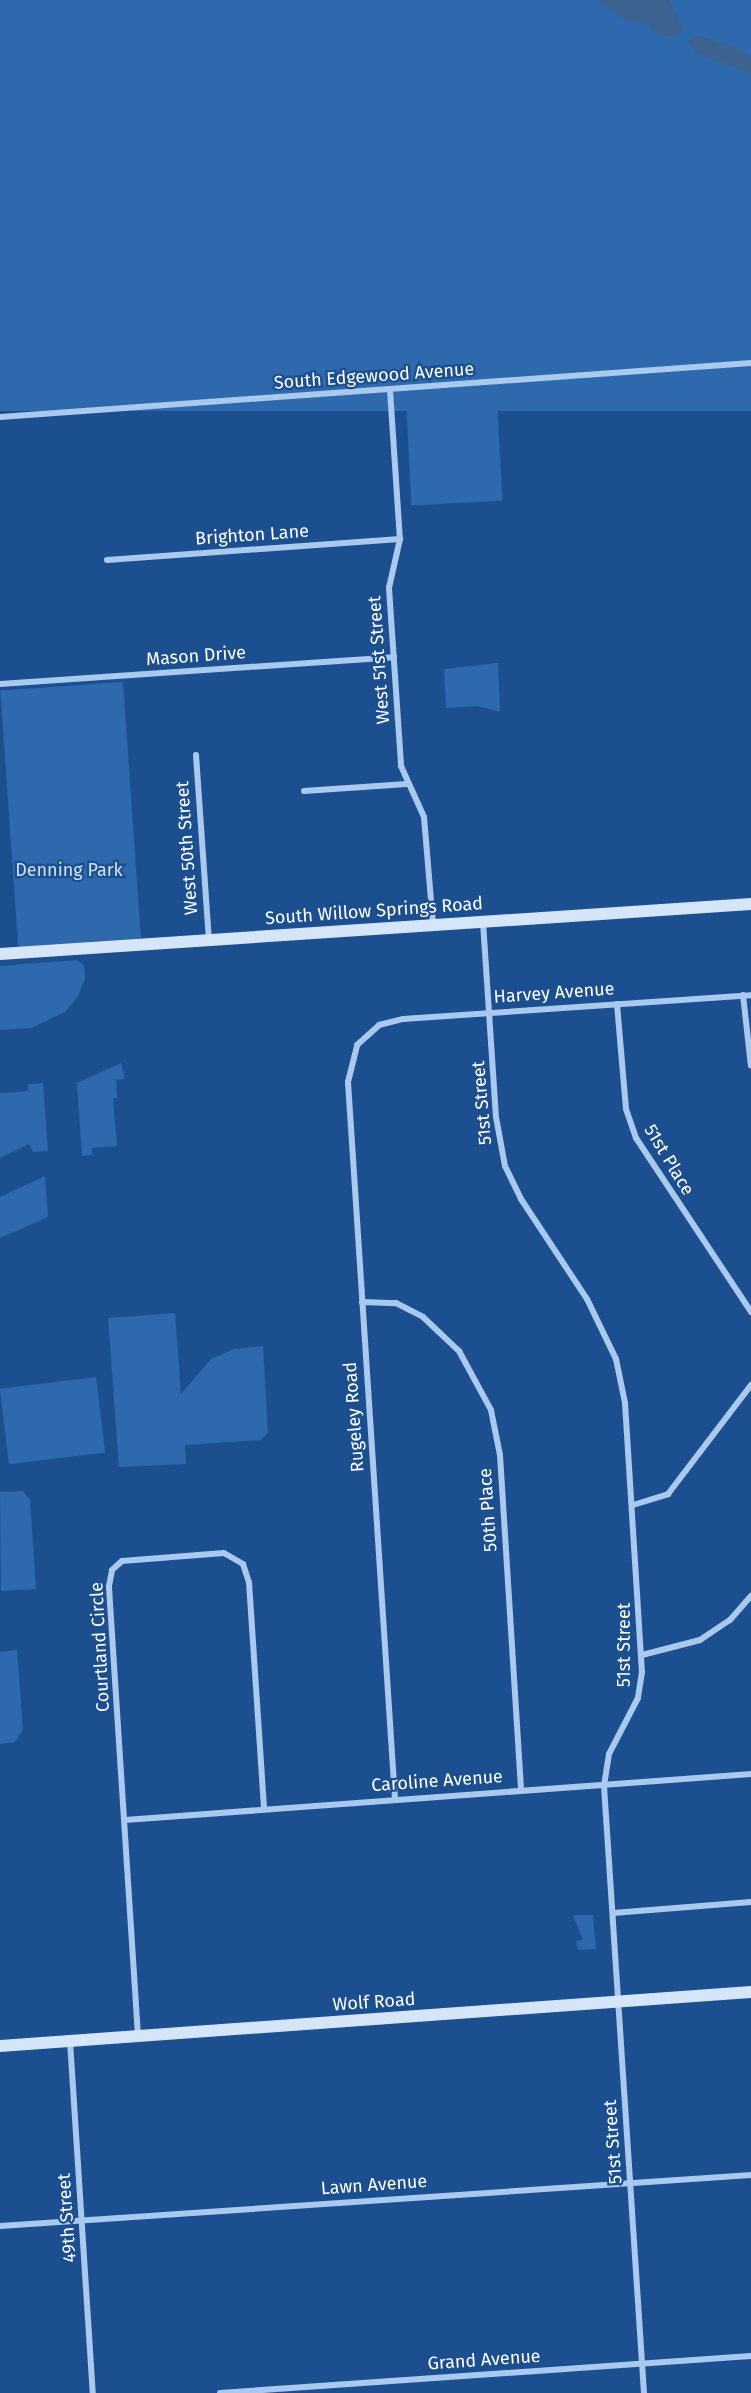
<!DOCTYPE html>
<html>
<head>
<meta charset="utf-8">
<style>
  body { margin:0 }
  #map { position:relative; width:751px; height:2393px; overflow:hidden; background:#1b4f8f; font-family:"Fira Sans",sans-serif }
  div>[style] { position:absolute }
  .green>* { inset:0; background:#2e69ad; transform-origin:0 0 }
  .water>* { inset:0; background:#3c6290 }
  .street>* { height:6px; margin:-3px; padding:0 3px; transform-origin:3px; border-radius:3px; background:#a9c9ee }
  .secondary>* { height:12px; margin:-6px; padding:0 6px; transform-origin:6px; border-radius:6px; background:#d6e6fa }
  span { translate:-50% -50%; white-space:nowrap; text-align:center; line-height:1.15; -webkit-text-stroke:4.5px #1b4f8f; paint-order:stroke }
  .street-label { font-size:18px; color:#fff }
  .park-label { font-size:18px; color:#cfe3fa }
</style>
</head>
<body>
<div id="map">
  <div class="green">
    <i style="left:0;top:0;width:751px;height:411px"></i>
    <i style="left:497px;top:398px;width:103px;height:91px;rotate:87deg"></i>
    <i style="clip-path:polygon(498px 663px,500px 712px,478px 706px,446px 708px,444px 669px)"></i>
    <i style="left:123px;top:682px;width:257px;height:123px;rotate:86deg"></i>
    <i style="clip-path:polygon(76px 960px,84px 965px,85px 979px,77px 998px,65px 1012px,31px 1028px,0 1030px,0 966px)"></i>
    <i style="clip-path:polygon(121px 1063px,125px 1079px,116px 1080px,117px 1098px,113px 1098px,117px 1146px,92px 1148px,92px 1155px,82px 1156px,77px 1083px)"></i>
    <i style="clip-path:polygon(43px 1083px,48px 1151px,33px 1152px,29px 1144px,0 1158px,0 1093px,28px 1091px,28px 1084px)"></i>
    <i style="clip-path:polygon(45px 1176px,48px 1217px,0 1238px,0 1197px)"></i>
    <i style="clip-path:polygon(175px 1313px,181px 1394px,211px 1359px,234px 1349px,263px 1346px,268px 1432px,261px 1440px,185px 1445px,186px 1464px,119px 1467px,108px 1318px)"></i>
    <i style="left:96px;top:1377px;width:76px;height:97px;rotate:83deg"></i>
    <i style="clip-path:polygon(23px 1491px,30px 1500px,36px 1589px,1px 1591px,0 1492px)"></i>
    <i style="clip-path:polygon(17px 1650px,23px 1730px,15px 1742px,0 1744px,0 1652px)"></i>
    <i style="clip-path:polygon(573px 1915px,593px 1915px,596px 1949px,578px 1950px,576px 1941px,583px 1940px)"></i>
  </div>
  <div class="water">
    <i style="clip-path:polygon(598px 0,669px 0,683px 30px,675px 37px,654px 33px,647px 23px,625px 20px)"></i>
    <i style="clip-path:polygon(697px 35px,735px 47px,751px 58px,751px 74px,697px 53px,688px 43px,691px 37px)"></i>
  </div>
  <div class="street">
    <i style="left:390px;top:390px;width:149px;rotate:86.2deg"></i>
    <i style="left:400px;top:539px;width:50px;rotate:102.7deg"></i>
    <i style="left:389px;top:588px;width:178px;rotate:86.1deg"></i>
    <i style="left:401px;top:766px;width:56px;rotate:65.7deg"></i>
    <i style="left:424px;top:817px;width:108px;rotate:85.2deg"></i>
    <i style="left:0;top:417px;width:753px;rotate:-4.11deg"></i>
    <i style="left:107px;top:560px;width:294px;rotate:-4.1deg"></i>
    <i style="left:0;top:684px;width:395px;rotate:-3.9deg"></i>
    <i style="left:196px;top:755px;width:185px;rotate:86deg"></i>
    <i style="left:304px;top:791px;width:103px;rotate:-3.9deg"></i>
    <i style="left:483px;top:922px;width:195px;rotate:86.2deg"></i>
    <i style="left:496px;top:1117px;width:50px;rotate:79.6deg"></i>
    <i style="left:505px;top:1166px;width:37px;rotate:64deg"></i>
    <i style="left:521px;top:1199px;width:120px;rotate:56.6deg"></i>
    <i style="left:587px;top:1299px;width:67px;rotate:64.2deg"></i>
    <i style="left:616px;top:1359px;width:45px;rotate:78.4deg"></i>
    <i style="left:625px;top:1403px;width:270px;rotate:86.4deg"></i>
    <i style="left:642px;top:1672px;width:26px;rotate:99deg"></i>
    <i style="left:638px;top:1698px;width:63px;rotate:117.4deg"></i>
    <i style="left:609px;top:1754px;width:32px;rotate:99deg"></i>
    <i style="left:604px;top:1786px;width:608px;rotate:86.23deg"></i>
    <i style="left:743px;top:995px;width:71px;rotate:83.6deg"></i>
    <i style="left:617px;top:1004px;width:105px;rotate:85.1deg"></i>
    <i style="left:626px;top:1109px;width:31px;rotate:71deg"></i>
    <i style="left:636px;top:1138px;width:209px;rotate:56.5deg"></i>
    <i style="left:362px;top:1302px;width:34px;rotate:2deg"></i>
    <i style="left:396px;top:1303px;width:30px;rotate:27deg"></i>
    <i style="left:423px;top:1317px;width:50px;rotate:43.4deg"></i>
    <i style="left:459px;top:1351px;width:67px;rotate:61.5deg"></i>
    <i style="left:491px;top:1410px;width:46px;rotate:78.7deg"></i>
    <i style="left:500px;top:1455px;width:336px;rotate:86.4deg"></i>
    <i style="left:633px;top:1505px;width:37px;rotate:-17deg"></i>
    <i style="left:668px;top:1494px;width:137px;rotate:-52.7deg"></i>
    <i style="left:642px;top:1655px;width:60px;rotate:-14.5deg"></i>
    <i style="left:700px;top:1640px;width:36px;rotate:-34deg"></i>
    <i style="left:730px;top:1620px;width:32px;rotate:-49deg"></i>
    <i style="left:395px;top:1799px;width:719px;rotate:-93.75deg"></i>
    <i style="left:348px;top:1082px;width:38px;rotate:-76deg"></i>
    <i style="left:357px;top:1045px;width:30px;rotate:-42deg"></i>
    <i style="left:379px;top:1025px;width:25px;rotate:-14deg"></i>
    <i style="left:403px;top:1019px;width:349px;rotate:-3.9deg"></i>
    <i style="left:125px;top:1820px;width:628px;rotate:-4.2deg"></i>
    <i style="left:613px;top:1913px;width:138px;rotate:-4.6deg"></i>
    <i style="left:138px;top:2036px;width:451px;rotate:-93.7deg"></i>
    <i style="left:109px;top:1586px;width:16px;rotate:-79deg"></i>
    <i style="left:112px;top:1570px;width:13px;rotate:-42deg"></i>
    <i style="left:122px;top:1561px;width:102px;rotate:-4.5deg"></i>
    <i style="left:224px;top:1553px;width:22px;rotate:30deg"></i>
    <i style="left:243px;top:1564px;width:19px;rotate:72deg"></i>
    <i style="left:249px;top:1582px;width:227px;rotate:86.2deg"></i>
    <i style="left:70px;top:2041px;width:353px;rotate:86.3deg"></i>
    <i style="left:0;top:2226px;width:753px;rotate:-3.88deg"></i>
    <i style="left:220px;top:2393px;width:532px;rotate:-3.99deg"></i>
  </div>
  <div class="secondary">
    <i style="left:0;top:954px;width:753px;rotate:-3.81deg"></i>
    <i style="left:0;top:2046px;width:753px;rotate:-4.11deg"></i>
  </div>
  <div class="street-label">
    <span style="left:374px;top:376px;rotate:-4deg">South Edgewood Avenue</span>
    <span style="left:252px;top:535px;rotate:-4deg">Brighton Lane</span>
    <span style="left:196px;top:656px;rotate:-4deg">Mason Drive</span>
    <span style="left:379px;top:660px;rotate:-94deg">West 51st Street</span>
    <span style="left:187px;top:848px;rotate:-94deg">West 50th Street</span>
    <span style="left:374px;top:911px;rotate:-4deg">South Willow Springs Road</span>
    <span style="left:554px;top:993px;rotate:-4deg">Harvey Avenue</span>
    <span style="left:482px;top:1103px;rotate:-95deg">51st Street</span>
    <span style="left:669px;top:1160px;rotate:59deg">51st Place</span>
    <span style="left:354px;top:1417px;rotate:-94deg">Rugeley Road</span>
    <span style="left:488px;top:1510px;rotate:-94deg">50th Place</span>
    <span style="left:624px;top:1645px;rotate:-90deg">51st Street</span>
    <span style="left:100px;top:1647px;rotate:-93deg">Courtland Circle</span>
    <span style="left:437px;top:1781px;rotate:-4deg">Caroline Avenue</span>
    <span style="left:374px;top:2002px;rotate:-4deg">Wolf Road</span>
    <span style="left:613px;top:2142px;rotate:-94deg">51st Street</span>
    <span style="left:374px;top:2185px;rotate:-4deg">Lawn Avenue</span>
    <span style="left:67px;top:2218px;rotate:-94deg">49th Street</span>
    <span style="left:484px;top:2360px;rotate:-4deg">Grand Avenue</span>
  </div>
  <div class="park-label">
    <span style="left:69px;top:870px">Denning Park</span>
  </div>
</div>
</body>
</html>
